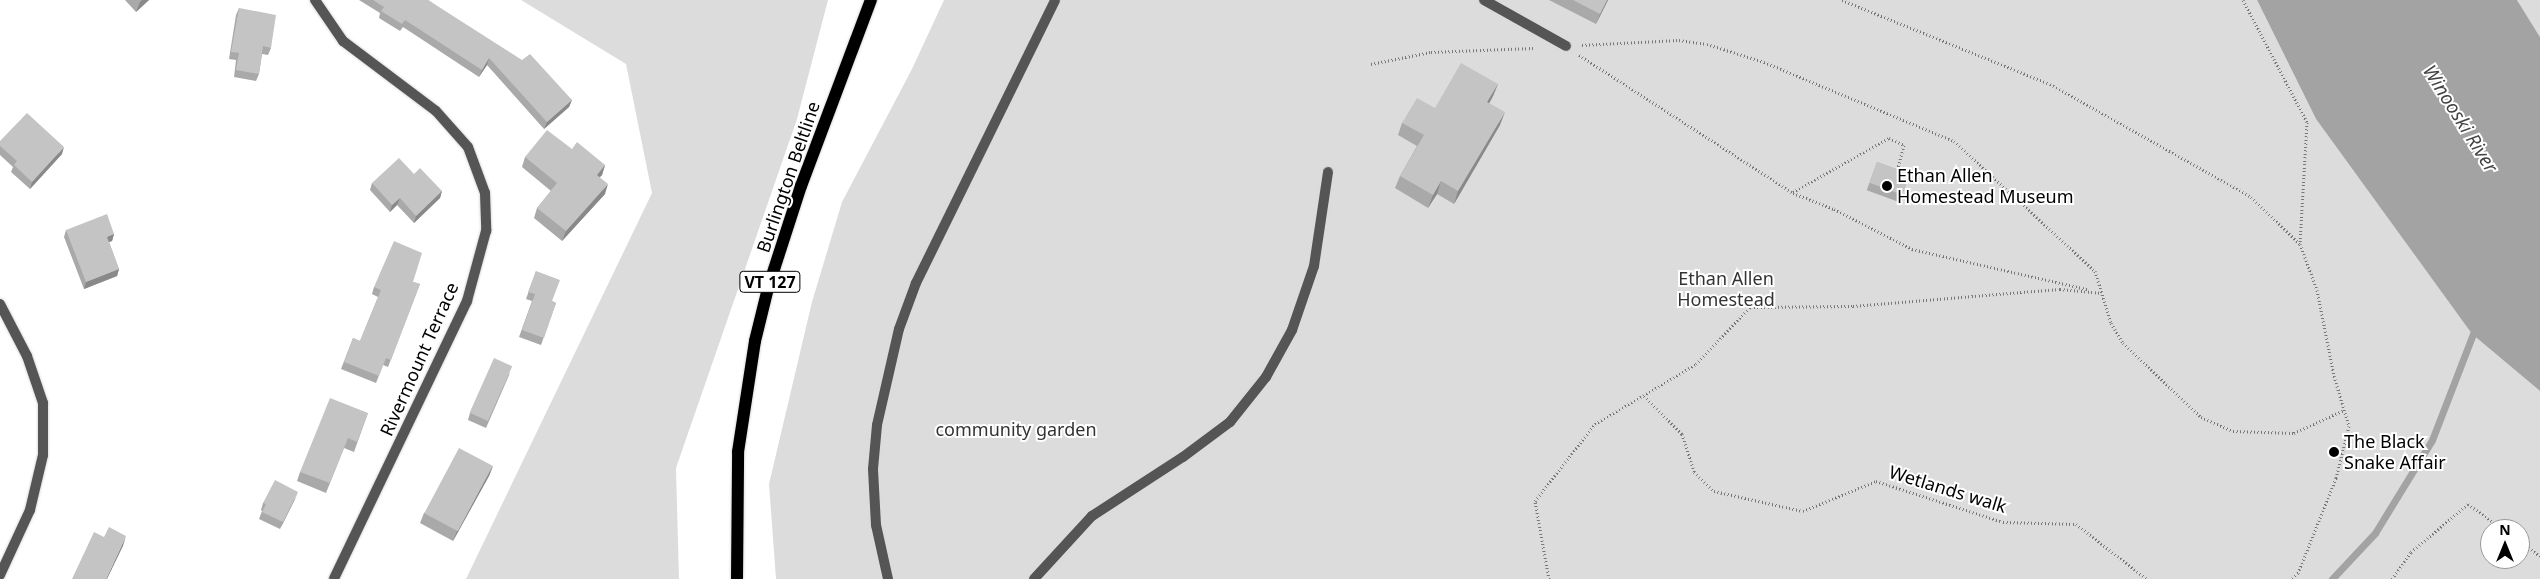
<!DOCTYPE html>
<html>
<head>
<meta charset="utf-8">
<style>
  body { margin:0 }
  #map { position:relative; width:2540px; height:579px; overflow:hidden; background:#fff; font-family:"Noto Sans",sans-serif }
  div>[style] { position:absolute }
  .green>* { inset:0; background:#dcdcdc }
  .water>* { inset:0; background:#a3a3a3 }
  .stream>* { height:7px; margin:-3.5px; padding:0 3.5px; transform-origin:3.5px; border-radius:3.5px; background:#a3a3a3 }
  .path>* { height:3px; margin-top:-1.5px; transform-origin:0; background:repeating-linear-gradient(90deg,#777 0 1px,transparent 0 3.5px) }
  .roads { filter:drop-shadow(0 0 1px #dbdbdb) drop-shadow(0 0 1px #dbdbdb) }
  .service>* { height:10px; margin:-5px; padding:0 5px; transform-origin:5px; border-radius:5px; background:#555 }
  .minor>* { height:10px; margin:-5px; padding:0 5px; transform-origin:5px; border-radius:5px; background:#555 }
  .primary>* { height:12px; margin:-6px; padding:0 6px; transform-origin:6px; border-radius:6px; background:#000 }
  .wall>* { inset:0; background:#a9a9a9; transform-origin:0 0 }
  .shaded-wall>* { inset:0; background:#898989 }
  .building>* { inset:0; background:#c4c4c4; transform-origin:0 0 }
  .dots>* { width:14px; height:14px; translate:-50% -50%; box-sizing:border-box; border:2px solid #fff; border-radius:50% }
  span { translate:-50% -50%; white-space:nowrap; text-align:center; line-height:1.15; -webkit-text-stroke:4px #fff; paint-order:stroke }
  .shield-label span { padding:1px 4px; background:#fff; border:1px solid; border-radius:4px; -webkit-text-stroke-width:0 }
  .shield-label { font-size:16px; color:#000; font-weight:700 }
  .poi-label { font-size:18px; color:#000 }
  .left { translate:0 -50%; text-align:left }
  .street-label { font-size:18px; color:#000 }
  .park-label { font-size:18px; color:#333 }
  .water-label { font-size:19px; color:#444; font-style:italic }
  .north { position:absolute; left:2480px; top:519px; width:50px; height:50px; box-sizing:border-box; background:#fff; border:1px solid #999; border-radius:50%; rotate:0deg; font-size:14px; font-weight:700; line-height:20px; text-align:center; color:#000 }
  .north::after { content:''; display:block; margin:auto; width:18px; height:22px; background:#000; clip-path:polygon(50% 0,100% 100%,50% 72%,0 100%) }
</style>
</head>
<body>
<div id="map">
  <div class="green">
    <i style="clip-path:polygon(521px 0,828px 0,797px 119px,676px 468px,679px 579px,466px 579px,652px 193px,626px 64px)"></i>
    <i style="clip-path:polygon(evenodd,944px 0,2257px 0,2316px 119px,2472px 334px,2540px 391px,2540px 579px,776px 579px,769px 484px,812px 302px,842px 202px,912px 69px,944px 0,2490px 529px,2520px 529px,2520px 559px,2490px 559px,2490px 529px)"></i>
    <i style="clip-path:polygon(2517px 0,2540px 0,2540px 37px)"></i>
  </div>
  <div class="water">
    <i style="clip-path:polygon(2257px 0,2517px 0,2540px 37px,2540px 391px,2472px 334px,2316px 119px)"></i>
  </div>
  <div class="stream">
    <i style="left:2332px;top:579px;width:63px;rotate:-46.9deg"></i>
    <i style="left:2375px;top:533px;width:109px;rotate:-58.5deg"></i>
    <i style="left:2432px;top:440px;width:122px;rotate:-68.9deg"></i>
  </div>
  <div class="path">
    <i style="left:1842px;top:0;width:224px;rotate:22deg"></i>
    <i style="left:2050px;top:84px;width:231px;rotate:29.3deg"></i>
    <i style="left:2251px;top:197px;width:68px;rotate:43.8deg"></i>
    <i style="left:2300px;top:244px;width:49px;rotate:69.7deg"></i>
    <i style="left:2317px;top:290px;width:88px;rotate:78.8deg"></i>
    <i style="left:2334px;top:376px;width:52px;rotate:73.3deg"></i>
    <i style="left:2349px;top:426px;width:54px;rotate:104deg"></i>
    <i style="left:2336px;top:478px;width:102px;rotate:111.8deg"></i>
    <i style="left:2298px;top:573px;width:8px;rotate:135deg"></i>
    <i style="left:2243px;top:0;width:138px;rotate:62.3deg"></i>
    <i style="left:2307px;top:122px;width:122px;rotate:93.3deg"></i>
    <i style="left:1582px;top:45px;width:97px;rotate:-3deg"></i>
    <i style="left:1679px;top:40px;width:28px;rotate:8deg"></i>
    <i style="left:1707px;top:44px;width:60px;rotate:17.5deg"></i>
    <i style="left:1764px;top:62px;width:206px;rotate:22.6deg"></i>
    <i style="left:1954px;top:141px;width:192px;rotate:42.7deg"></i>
    <i style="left:2095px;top:271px;width:54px;rotate:72.9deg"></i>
    <i style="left:2111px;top:323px;width:23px;rotate:59deg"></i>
    <i style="left:2123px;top:343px;width:108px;rotate:43.5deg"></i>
    <i style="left:2201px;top:417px;width:35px;rotate:24deg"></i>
    <i style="left:2233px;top:431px;width:61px;rotate:1.9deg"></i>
    <i style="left:2294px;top:433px;width:55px;rotate:-24.7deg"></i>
    <i style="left:1579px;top:55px;width:255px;rotate:32.8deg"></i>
    <i style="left:1793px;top:193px;width:44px;rotate:21.3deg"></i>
    <i style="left:1834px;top:209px;width:88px;rotate:27.1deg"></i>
    <i style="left:1912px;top:249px;width:180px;rotate:12.9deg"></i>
    <i style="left:1371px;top:64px;width:61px;rotate:-11.3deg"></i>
    <i style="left:1431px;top:52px;width:102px;rotate:-2.2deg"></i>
    <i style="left:1793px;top:192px;width:110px;rotate:-29.4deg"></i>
    <i style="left:1889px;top:138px;width:17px;rotate:25deg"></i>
    <i style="left:1904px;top:145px;width:27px;rotate:105deg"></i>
    <i style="left:1644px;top:396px;width:54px;rotate:45deg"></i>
    <i style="left:1682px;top:434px;width:40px;rotate:72deg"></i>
    <i style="left:1694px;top:472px;width:28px;rotate:44deg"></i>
    <i style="left:1714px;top:491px;width:91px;rotate:12.7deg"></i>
    <i style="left:1803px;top:511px;width:79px;rotate:-22.3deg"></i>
    <i style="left:1876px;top:481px;width:133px;rotate:17.9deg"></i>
    <i style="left:2003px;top:522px;width:73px;rotate:1.6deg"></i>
    <i style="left:2076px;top:524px;width:90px;rotate:37.8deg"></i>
    <i style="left:2520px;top:541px;width:25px;rotate:37deg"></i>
    <i style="left:1549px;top:579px;width:79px;rotate:-100.2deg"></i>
    <i style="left:1535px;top:501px;width:98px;rotate:-52.1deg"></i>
    <i style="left:1595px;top:424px;width:117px;rotate:-30.7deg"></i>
    <i style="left:1696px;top:364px;width:79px;rotate:-46.5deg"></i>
    <i style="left:1750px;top:307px;width:103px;rotate:-0.6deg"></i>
    <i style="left:1853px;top:306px;width:208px;rotate:-4.7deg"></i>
    <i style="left:2060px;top:289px;width:42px;rotate:5.4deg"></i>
    <i style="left:2392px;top:579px;width:33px;rotate:-55deg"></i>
    <i style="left:2411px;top:552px;width:75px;rotate:-40.1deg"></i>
    <i style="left:2468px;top:504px;width:43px;rotate:35.5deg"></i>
  </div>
  <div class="roads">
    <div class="service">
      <i style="left:1484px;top:0;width:94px;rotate:29.3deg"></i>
      <i style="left:888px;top:579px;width:55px;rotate:-102.5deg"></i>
      <i style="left:876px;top:525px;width:56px;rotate:-93.1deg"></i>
      <i style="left:873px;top:469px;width:44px;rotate:-84.8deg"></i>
      <i style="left:877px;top:425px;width:98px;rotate:-77.1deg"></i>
      <i style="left:899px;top:329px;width:49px;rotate:-69.7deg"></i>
      <i style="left:916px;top:283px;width:315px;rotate:-63.8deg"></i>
    </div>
    <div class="minor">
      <i style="left:315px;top:0;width:50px;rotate:55.7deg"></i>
      <i style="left:343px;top:41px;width:116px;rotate:37deg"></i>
      <i style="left:436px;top:111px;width:48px;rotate:48.4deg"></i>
      <i style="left:468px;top:147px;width:49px;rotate:69.7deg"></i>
      <i style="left:485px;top:193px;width:38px;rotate:88deg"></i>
      <i style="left:486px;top:231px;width:73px;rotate:105.2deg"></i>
      <i style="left:467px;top:301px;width:308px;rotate:115.6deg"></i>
      <i style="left:0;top:304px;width:59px;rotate:62.6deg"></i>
      <i style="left:27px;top:356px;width:50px;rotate:71.2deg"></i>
      <i style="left:43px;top:403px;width:52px;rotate:90deg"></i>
      <i style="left:43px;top:455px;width:57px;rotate:103.3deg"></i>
      <i style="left:30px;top:510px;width:72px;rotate:114.8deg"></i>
      <i style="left:1034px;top:579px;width:86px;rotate:-47.4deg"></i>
      <i style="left:1092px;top:516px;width:108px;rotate:-33deg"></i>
      <i style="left:1183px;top:457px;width:59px;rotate:-36.7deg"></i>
      <i style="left:1230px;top:422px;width:58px;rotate:-51.3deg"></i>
      <i style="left:1266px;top:377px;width:54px;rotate:-61deg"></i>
      <i style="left:1292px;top:330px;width:68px;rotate:-71deg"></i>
      <i style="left:1314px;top:266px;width:95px;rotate:-81.5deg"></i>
    </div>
    <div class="primary">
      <i style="left:737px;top:579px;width:127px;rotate:-89.5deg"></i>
      <i style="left:738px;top:452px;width:112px;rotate:-81.3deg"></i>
      <i style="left:755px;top:341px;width:55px;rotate:-76.2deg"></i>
      <i style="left:768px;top:288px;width:107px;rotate:-72.1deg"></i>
      <i style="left:801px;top:186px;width:199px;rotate:-69.4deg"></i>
    </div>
  </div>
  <div class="wall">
    <i style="clip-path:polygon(125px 0,149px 0,136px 12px)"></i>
    <i style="clip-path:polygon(359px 0,428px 0,572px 100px,569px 107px,544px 129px,487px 65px,479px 77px,403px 27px,400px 31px,379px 18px,380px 13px)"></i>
    <i style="clip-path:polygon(1549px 0,1608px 0,1596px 24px)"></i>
    <i style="clip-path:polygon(239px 8px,271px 48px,268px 55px,262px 54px,259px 74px,256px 81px,234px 77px,236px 60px,229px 59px,236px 15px)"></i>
    <i style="clip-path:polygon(1498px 84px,1493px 96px,1489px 103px,1500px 125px,1454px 204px,1437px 194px,1428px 208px,1395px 188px,1400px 176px,1417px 146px,1398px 135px,1402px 123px)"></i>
    <i style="clip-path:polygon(0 141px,62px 154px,30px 189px,11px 172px,13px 167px,0 155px)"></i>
    <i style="clip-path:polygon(572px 149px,605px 165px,602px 175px,599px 177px,605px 194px,562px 241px,534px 218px,537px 208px,551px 191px,522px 167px,525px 157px)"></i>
    <i style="left:1877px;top:162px;width:35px;height:30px;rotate:20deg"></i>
    <i style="clip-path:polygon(414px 174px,442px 191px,440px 198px,414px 223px,397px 205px,390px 212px,370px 190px,372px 183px)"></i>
    <i style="clip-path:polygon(66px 230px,114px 234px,112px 241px,109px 242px,119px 269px,117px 276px,84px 289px,64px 237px)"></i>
    <i style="clip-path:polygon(536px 271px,552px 301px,556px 303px,541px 345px,519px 337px,532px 301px,526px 299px)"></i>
    <i style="clip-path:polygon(413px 282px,420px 284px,388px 367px,383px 365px,376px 383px,341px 369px,353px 338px,360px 341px,378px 297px,372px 294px,374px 287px)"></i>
    <i style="clip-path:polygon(510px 373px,486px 428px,468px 420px,470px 413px)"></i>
    <i style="clip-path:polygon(368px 413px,354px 452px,344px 448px,326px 493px,297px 481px,300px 472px)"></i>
    <i style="clip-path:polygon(493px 466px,489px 476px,453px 541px,420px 523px,424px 513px)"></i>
    <i style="clip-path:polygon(295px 499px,280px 529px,259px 519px,262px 511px,261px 510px,263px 503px)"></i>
  </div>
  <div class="shaded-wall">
    <i style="clip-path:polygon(142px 0,149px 0,136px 12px,140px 2px)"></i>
    <i style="clip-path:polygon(1607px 0,1608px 0,1596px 24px,1600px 14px)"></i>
    <i style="clip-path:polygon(489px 58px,487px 65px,479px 77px,482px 70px)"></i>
    <i style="clip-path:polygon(1498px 84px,1493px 96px,1483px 115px,1487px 102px)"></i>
    <i style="clip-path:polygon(572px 100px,569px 107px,544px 129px,547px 122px)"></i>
    <i style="clip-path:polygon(1505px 112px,1500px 125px,1454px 204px,1458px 191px)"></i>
    <i style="clip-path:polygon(64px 147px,62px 154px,30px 189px,32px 182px)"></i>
    <i style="clip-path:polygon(605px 165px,602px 175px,593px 185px,597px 175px)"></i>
    <i style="clip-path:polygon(1441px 181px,1437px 194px,1428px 208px,1433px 195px)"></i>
    <i style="clip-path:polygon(608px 184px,605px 194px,562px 241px,566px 231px)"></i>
    <i style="clip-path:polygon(442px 191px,440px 198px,414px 223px,416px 216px)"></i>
    <i style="clip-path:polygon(400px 198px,397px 205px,390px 212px,392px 205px)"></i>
    <i style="clip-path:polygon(114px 234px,112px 241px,104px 244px,107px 237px)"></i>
    <i style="clip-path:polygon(119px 269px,117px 276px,84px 289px,86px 282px)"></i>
    <i style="clip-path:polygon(493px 466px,489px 476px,453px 541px,457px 531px)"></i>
    <i style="clip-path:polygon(298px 492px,295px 499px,280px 529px,283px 522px)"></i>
    <i style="clip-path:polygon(126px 536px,123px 546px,107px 579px,106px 579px)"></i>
  </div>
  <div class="building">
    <i style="clip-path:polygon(373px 0,428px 0,522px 60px,530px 54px,572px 100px,547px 122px,489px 58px,482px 70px,405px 20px,402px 24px,381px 11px,384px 7px)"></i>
    <i style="clip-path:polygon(1573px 0,1607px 0,1600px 14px)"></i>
    <i style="clip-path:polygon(239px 8px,276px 15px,271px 48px,263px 46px,259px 74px,236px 70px,239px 53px,231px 52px)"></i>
    <i style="clip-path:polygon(1461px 63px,1498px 84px,1487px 102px,1505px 112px,1458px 191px,1441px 181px,1433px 195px,1400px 176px,1424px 135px,1402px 123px,1417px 98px,1435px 108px)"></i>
    <i style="clip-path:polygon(27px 113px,64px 147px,32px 182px,14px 165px,17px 161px,0 146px,0 141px)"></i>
    <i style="clip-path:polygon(547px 130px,572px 149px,577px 142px,605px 165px,597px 175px,608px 184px,566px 231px,537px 208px,557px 183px,525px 157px)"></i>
    <i style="clip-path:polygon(399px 158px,414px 174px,420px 168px,442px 191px,416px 216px,400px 198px,392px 205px,372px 183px)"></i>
    <i style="left:1877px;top:162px;width:35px;height:22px;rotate:20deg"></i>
    <i style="clip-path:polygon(107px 214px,114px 234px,107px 237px,119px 269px,86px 282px,66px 230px)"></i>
    <i style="clip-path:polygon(394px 241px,422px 253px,413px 282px,420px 284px,391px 360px,386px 358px,379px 376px,344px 362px,353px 338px,360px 341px,381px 290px,374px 287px)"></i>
    <i style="clip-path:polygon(536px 271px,560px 280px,552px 301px,556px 303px,544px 338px,522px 330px,535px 294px,528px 292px)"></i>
    <i style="left:494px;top:358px;width:20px;height:60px;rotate:24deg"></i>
    <i style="clip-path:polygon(330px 398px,368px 413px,357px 442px,348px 438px,330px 483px,300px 472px)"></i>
    <i style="left:459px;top:448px;width:38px;height:74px;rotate:28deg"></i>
    <i style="clip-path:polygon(275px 480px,298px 492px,283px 522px,262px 512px,266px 504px,263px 503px)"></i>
    <i style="clip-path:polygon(109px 527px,126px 536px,106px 579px,72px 579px,94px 532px,104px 537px)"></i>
  </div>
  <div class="dots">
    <i style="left:1887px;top:186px;background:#000"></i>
    <i style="left:2334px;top:452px;background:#000"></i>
  </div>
  <div class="shield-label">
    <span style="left:770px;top:282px">VT 127</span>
  </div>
  <div class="poi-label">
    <span class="left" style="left:1897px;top:186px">Ethan Allen<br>Homestead Museum</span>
    <span class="left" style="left:2344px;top:452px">The Black<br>Snake Affair</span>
  </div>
  <div class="street-label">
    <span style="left:788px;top:177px;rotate:-71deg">Burlington Beltline</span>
    <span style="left:419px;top:359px;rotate:-66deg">Rivermount Terrace</span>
    <span style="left:1948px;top:489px;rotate:17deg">Wetlands walk</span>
  </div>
  <div class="park-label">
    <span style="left:1726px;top:289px">Ethan Allen<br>Homestead</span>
    <span style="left:1016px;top:429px">community garden</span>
  </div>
  <div class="water-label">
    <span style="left:2460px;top:119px;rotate:58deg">Winooski River</span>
  </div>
  <div class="north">N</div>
</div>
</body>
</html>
